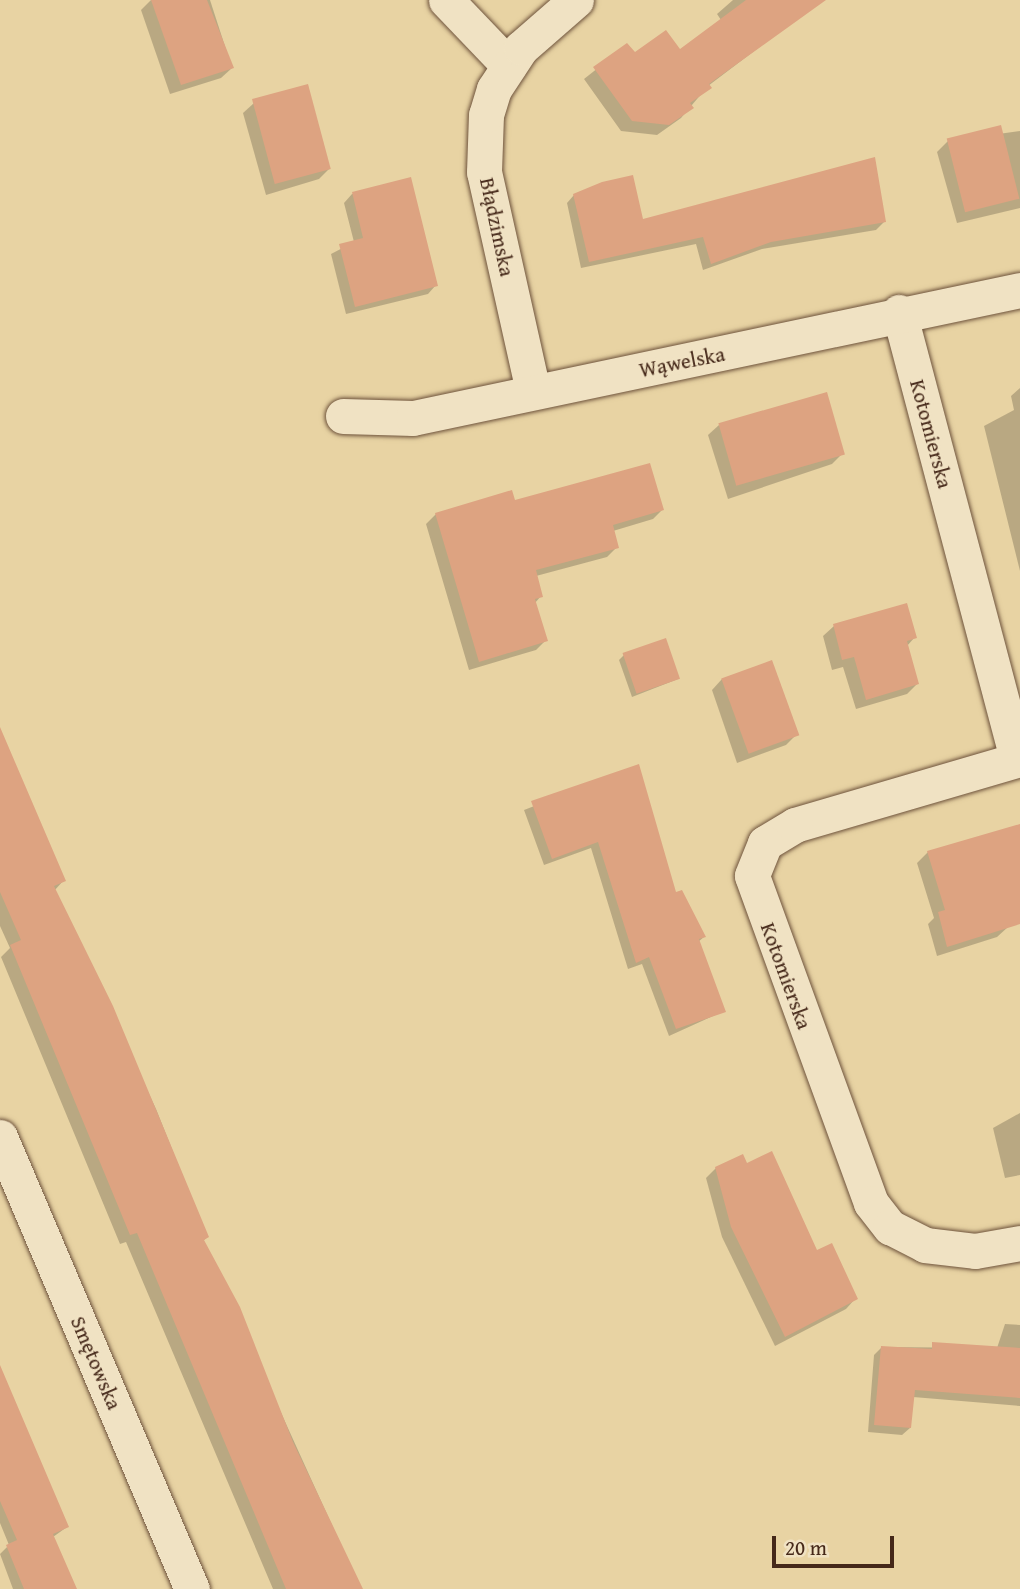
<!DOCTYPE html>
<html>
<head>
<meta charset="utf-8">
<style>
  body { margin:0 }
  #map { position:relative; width:1020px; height:1589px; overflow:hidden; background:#e8d3a3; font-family:"Gentium Book Plus",serif }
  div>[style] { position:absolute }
  .shadow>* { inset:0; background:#0003 }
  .building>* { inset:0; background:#dda381; transform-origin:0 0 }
  .roads { filter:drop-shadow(0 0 2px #6e533c) drop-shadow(0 0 2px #6e533c) }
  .street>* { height:35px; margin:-17.5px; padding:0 17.5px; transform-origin:17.5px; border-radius:17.5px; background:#f0e2c3 }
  span { translate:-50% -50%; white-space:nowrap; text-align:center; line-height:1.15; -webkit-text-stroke:5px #f0e2c3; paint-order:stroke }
  .street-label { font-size:21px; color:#452819 }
  .scale { position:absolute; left:772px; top:1536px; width:122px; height:32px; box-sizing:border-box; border:4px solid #452819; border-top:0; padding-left:9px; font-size:21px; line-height:24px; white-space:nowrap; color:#452819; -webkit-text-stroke:5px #f0e2c3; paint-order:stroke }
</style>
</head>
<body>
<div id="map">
  <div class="shadow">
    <i style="clip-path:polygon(151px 0,210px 0,232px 68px,221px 78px,170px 94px,141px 10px)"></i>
    <i style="clip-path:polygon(733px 0,789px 0,800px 16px,708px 86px,681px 118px,657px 135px,621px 131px,584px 79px,627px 45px,634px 54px,680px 51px,721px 20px,717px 14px)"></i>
    <i style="clip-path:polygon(254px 103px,330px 168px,319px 179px,266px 195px,243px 113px)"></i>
    <i style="clip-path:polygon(1020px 131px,1020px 208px,957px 223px,937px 152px,948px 141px)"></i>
    <i style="clip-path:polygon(410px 180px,436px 285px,428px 294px,346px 314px,331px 254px,354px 242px,344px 203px,352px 194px)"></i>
    <i style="clip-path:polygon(574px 195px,642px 222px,884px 222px,876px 230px,762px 249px,703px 270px,696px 244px,581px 268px,567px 203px)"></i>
    <i style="clip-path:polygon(1020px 388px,1020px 571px,984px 426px,1014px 410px,1011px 396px)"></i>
    <i style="clip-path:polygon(719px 425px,843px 453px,832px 464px,728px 499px,708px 435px)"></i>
    <i style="clip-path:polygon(514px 502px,662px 510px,653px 519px,613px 531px,617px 547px,607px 557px,536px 576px,541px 596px,535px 603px,546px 640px,536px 650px,469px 670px,426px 524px,436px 514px)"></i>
    <i style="clip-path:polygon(834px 626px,915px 637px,907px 646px,917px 684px,907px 694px,856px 709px,843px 667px,832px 670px,823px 636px)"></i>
    <i style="clip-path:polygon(624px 655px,678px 679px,632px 697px,619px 660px)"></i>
    <i style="clip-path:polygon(722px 679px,797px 734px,786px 745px,737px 763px,712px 690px)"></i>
    <i style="clip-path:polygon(0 737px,64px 880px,54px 891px,156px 1109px,207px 1237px,203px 1241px,361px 1589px,273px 1589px,126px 1242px,120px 1244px,1px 957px,10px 948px,0 926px)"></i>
    <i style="clip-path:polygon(638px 766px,675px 894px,704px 937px,698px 942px,724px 1011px,669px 1036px,642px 964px,628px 969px,591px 848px,544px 865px,524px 810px)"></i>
    <i style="clip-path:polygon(1020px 826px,1020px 885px,1008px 927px,997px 937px,937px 956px,928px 924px,934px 918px,917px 863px,928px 852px)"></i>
    <i style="clip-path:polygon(1020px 1113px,1020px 1175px,1005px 1178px,993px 1128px)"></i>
    <i style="clip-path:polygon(716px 1168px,816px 1253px,855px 1299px,846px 1309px,775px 1346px,722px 1237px,706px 1178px)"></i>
    <i style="clip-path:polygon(1005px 1324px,1020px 1325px,1020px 1406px,913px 1397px,910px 1428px,902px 1435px,868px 1432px,874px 1355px,882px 1347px,997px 1348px)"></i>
    <i style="clip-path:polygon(0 1370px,67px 1527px,53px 1537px,75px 1589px,13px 1589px,0 1554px,9px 1545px,0 1523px)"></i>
  </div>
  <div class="building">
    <i style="clip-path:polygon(151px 0,207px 0,234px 68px,181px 85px)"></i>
    <i style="clip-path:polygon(746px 0,826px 0,709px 84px,712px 88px,690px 103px,694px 108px,669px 125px,632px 121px,593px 67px,627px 43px,635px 52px,666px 30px,680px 49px)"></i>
    <i style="left:308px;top:84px;width:88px;height:58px;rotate:75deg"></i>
    <i style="left:1001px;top:125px;width:76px;height:56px;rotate:76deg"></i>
    <i style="clip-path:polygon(875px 157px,886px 222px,771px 242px,711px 264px,703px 237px,589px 262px,573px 194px,602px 182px,633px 175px,643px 219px)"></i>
    <i style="clip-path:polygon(411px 177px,438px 286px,355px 307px,339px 244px,363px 238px,352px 192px)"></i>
    <i style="left:827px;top:392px;width:65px;height:113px;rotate:74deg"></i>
    <i style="clip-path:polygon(650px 463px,664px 510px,613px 525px,619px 548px,536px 570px,543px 597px,535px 599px,548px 641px,479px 662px,435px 513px,512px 490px,515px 500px)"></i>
    <i style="clip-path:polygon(907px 603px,917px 638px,907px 641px,919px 684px,866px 700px,854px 657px,842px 660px,833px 624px)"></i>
    <i style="left:666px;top:638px;width:43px;height:46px;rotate:71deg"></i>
    <i style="left:772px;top:660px;width:80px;height:54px;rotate:70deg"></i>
    <i style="clip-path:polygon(0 727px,66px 881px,54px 886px,113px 1006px,209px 1237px,204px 1240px,240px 1307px,293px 1442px,363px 1589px,286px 1589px,137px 1233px,130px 1235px,116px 1201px,10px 945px,21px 940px,0 892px)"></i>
    <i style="clip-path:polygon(639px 764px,676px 892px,682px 890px,706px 937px,699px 939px,726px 1012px,676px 1029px,649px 957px,636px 963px,598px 842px,552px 859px,531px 801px)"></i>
    <i style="clip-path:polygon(1020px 824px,1020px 924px,947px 947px,938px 912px,945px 910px,927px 851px)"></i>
    <i style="clip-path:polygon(772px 1151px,817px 1250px,832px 1243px,858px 1299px,785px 1337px,731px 1227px,715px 1167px,743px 1154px,747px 1163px)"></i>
    <i style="clip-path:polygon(932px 1342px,1020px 1348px,1020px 1398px,915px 1390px,911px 1428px,874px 1425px,881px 1346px,932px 1349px)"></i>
    <i style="clip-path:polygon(0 1365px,69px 1527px,53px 1534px,77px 1589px,24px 1589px,6px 1545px,17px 1540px,0 1501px)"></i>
  </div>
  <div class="roads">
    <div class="street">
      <i style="left:446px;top:0;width:91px;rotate:46.3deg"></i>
      <i style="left:899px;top:312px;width:462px;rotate:75.2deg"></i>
      <i style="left:533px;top:391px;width:224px;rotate:-102.6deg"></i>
      <i style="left:484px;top:172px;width:57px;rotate:-88deg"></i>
      <i style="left:486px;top:115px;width:27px;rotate:-73deg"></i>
      <i style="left:494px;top:89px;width:49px;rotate:-56.6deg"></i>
      <i style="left:521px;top:48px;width:73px;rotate:-41.1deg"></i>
      <i style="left:343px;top:416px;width:70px;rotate:1.6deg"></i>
      <i style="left:413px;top:418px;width:620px;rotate:-11.91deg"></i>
      <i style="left:1020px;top:759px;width:234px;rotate:163.7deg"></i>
      <i style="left:795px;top:825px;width:35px;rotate:149deg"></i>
      <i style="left:765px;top:843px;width:35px;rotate:112deg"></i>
      <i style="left:752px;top:876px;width:348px;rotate:70deg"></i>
      <i style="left:871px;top:1203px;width:31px;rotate:52deg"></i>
      <i style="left:890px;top:1227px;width:39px;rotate:27deg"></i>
      <i style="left:925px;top:1245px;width:50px;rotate:6.8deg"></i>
      <i style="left:975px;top:1251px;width:46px;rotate:-10.1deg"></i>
      <i style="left:0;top:1137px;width:491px;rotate:67deg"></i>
    </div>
  </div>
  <div class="street-label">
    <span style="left:497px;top:227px;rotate:78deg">Błądzimska</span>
    <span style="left:682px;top:362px;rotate:-11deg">Wąwelska</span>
    <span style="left:931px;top:434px;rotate:75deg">Kotomierska</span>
    <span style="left:786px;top:976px;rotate:70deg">Kotomierska</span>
    <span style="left:96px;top:1363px;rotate:67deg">Smętowska</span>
  </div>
  <div class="scale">20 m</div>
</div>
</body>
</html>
